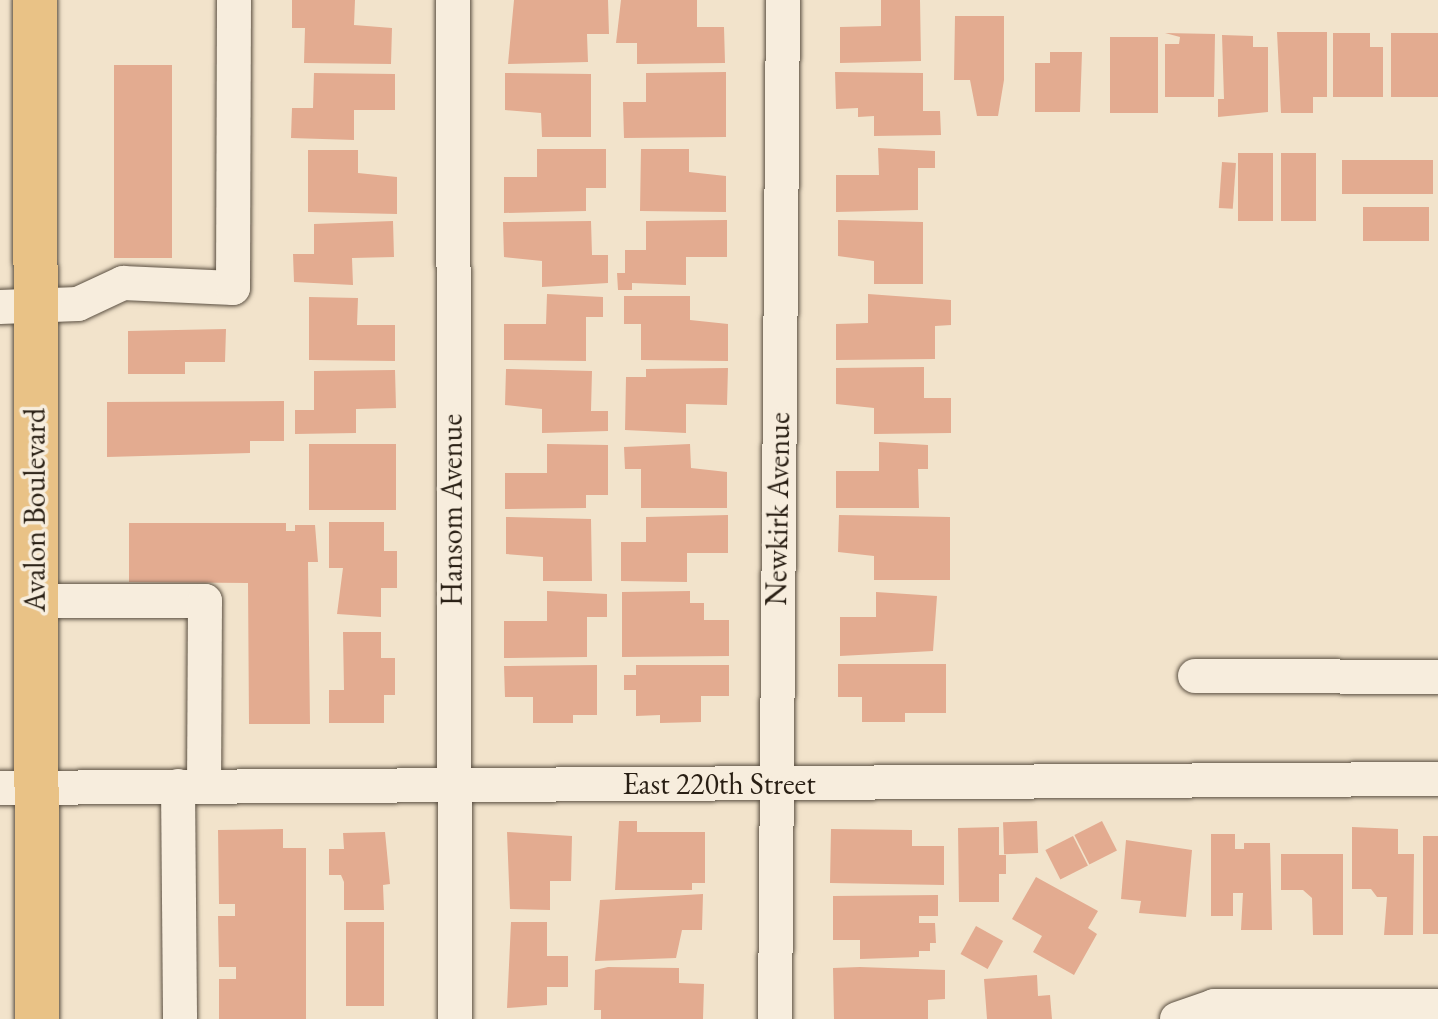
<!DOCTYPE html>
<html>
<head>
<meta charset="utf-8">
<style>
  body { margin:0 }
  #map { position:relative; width:1438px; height:1019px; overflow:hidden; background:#f2e3cb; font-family:"EB Garamond",serif }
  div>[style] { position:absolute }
  .building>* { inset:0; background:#e3ab90; transform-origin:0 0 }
  .roads { filter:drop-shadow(0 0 2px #5b5042) drop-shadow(0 0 2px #5b5042) }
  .minor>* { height:34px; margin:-17px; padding:0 17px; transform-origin:17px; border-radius:17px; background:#f7eddd }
  .major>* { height:44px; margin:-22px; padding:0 22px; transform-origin:22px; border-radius:22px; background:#e9c286 }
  span { translate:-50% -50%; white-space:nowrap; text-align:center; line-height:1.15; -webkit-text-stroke:7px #f7eddd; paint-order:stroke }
  .street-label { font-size:30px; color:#291f14 }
</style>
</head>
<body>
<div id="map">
  <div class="building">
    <i style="clip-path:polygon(292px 0,355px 0,354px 25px,392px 28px,391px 64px,304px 63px,305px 28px,292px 28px)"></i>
    <i style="clip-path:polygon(514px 0,608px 0,609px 34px,587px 34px,588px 62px,508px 64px)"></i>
    <i style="clip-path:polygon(621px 0,697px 0,697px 27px,724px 27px,725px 63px,637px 64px,637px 43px,616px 43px)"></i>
    <i style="clip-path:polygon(881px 0,920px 0,921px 61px,840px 63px,840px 27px,881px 26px)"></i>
    <i style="clip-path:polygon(955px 16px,1004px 16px,1004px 80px,998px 116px,977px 116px,970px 80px,954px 80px)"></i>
    <i style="clip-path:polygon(1277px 32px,1327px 32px,1327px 97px,1313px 97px,1313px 113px,1281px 113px)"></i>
    <i style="clip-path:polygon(1165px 33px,1215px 34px,1214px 97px,1165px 97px,1165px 44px,1179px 44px,1180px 37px)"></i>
    <i style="clip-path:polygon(1333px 33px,1370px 33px,1370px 47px,1383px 47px,1383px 97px,1333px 97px)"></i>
    <i style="left:1391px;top:33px;width:47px;height:64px"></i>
    <i style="clip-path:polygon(1222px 35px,1253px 36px,1253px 47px,1268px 47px,1268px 112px,1218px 117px,1218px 99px,1224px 99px)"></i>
    <i style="left:1110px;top:37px;width:48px;height:76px"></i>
    <i style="clip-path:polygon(1050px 52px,1082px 52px,1080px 112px,1035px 112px,1035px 63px,1050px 63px)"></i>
    <i style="left:114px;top:65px;width:58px;height:193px"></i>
    <i style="clip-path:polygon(726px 72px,726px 137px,624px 138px,623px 102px,646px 102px,646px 73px)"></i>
    <i style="clip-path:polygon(835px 72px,923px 73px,923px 111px,940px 111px,941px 135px,874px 136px,874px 116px,858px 117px,858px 108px,836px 109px)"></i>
    <i style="clip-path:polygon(314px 73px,395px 74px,395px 110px,354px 110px,354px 140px,291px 138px,292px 108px,313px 108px)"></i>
    <i style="clip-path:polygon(505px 73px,591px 74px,591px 137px,542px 137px,541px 113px,505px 110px)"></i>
    <i style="clip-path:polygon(878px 148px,935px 151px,935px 168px,918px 168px,918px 210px,836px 212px,836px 175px,879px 175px)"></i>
    <i style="clip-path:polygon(537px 149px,606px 149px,606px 188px,586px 188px,586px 211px,504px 213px,504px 177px,537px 177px)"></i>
    <i style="clip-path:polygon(641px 149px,689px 149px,689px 172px,726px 176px,726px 212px,640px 211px)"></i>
    <i style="clip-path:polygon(308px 150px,358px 150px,358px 173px,397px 177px,397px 214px,308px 212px)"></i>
    <i style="left:1238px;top:153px;width:35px;height:68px"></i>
    <i style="left:1281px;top:153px;width:35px;height:68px"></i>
    <i style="left:1342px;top:160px;width:91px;height:34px"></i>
    <i style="left:1222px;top:162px;width:14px;height:46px;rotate:4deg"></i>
    <i style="left:1363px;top:207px;width:66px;height:34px"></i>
    <i style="clip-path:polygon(727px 220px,727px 257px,686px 257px,686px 285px,632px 283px,632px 290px,618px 290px,617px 273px,625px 273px,625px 250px,646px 250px,646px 221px)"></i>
    <i style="clip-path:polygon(838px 220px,923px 222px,923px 284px,874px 284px,874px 261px,838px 256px)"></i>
    <i style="clip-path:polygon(393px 221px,394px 257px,352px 258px,353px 285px,294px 282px,293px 254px,314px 254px,314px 224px)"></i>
    <i style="clip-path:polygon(591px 221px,592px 255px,608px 255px,608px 283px,542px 287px,542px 261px,504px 257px,503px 222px)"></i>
    <i style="clip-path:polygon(547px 294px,603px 297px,603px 317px,586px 317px,586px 361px,504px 360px,504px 324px,546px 324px)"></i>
    <i style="clip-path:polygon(868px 294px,951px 300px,951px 325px,935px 326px,935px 359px,836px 360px,836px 324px,868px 323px)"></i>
    <i style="clip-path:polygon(624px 296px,690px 296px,690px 320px,728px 324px,728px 361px,641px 360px,641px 324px,624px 324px)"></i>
    <i style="clip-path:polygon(309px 297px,358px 298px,357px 325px,395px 325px,395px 361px,309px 360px)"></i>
    <i style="clip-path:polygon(226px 329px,225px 362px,185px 362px,185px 374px,128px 374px,128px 331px)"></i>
    <i style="clip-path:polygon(924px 367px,924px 398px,951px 398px,951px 433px,874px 434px,874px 408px,836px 404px,836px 368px)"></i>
    <i style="clip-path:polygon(728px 368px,727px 405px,686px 404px,686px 433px,625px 430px,626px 377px,646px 377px,646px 369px)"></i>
    <i style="clip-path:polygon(506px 369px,592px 371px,591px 411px,608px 411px,608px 431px,542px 433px,542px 409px,505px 405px)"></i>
    <i style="clip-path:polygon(395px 370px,396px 408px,356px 409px,356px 433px,295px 434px,295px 410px,314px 410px,314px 371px)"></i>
    <i style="clip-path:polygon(284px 401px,284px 441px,250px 441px,250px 453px,107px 457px,107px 402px)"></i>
    <i style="clip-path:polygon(879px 442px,928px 445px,928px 469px,918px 469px,919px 508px,836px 508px,836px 471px,879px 471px)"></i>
    <i style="left:309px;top:444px;width:87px;height:66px"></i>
    <i style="clip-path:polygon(547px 444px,608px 445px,608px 495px,586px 495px,586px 508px,505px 509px,505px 473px,547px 473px)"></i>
    <i style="clip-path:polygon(690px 444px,691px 468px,727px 472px,727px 508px,641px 508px,641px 469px,625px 469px,624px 447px)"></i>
    <i style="clip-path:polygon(728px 515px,728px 553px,687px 553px,687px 582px,621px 581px,621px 542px,646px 542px,646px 517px)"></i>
    <i style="clip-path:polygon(839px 515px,950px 517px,950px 580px,874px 580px,874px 556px,838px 552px)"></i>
    <i style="clip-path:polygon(506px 517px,591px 519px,592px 581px,543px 581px,543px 557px,506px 554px)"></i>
    <i style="clip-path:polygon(329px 522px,384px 522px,384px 551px,397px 551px,397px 588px,381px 588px,381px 617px,337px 614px,343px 568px,329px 568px)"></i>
    <i style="clip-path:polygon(129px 523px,286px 523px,286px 531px,295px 531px,295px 525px,315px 525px,318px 562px,308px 562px,310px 724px,249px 724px,248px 583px,129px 582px)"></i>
    <i style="clip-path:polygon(547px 591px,607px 594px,607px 617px,587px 617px,587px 657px,504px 658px,504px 621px,547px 621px)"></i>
    <i style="clip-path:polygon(690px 591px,690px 603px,704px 603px,704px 620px,729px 620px,729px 656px,622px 657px,622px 592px)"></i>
    <i style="clip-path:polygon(876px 592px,937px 596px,933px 651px,840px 656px,840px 617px,876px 617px)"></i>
    <i style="clip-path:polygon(343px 632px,381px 632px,381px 658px,395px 658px,395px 695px,384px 695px,384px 723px,329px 723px,329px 690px,344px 690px)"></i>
    <i style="clip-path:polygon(838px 664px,946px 664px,946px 713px,905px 713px,905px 722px,862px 722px,862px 697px,838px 697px)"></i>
    <i style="clip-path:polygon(597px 665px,597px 715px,573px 715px,573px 723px,533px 723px,533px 697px,505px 697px,504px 666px)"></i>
    <i style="clip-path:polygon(636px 665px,729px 665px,729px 696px,701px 696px,701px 722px,660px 723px,660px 715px,636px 716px,636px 690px,624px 690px,624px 675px,636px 675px)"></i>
    <i style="clip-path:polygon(619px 821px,637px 821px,637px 832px,705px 832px,705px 883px,692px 883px,692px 890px,615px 890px)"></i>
    <i style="left:1037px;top:821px;width:32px;height:34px;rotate:88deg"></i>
    <i style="left:1102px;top:821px;width:33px;height:31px;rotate:63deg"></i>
    <i style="clip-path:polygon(999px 827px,999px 855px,1006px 855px,1006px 874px,999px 874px,999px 902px,959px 902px,958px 828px)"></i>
    <i style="clip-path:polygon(1352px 827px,1398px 829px,1398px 854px,1414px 854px,1413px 935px,1384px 935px,1387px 897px,1377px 897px,1371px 889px,1352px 889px)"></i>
    <i style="clip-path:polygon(283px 829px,283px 848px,306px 848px,306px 1019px,219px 1019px,219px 979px,236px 979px,236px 967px,219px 967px,218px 916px,235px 916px,235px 904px,219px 904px,218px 830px)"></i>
    <i style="clip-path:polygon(831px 829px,912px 830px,912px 846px,944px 846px,944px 885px,830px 883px)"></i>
    <i style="clip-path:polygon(385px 832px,390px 884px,383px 885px,384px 910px,344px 910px,344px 882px,341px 875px,329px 875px,329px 849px,344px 849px,343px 833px)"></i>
    <i style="clip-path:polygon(507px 832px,572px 836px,571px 881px,550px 881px,550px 910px,510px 909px)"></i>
    <i style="clip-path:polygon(1211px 834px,1235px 834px,1235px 849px,1244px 849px,1244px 843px,1270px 843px,1272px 930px,1241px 930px,1243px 893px,1233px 893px,1233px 916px,1211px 916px)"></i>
    <i style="left:1073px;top:836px;width:33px;height:31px;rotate:63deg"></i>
    <i style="left:1423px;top:836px;width:15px;height:98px"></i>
    <i style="clip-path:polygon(1126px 840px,1192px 850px,1186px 917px,1139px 913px,1141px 901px,1121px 899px)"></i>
    <i style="clip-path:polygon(1281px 854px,1343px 854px,1343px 935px,1313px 935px,1312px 898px,1303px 890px,1281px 890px)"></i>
    <i style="clip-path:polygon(1036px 877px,1098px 911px,1088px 928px,1097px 934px,1074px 975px,1033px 952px,1042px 936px,1012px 919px)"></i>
    <i style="clip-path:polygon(703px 894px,702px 930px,682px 930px,676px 958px,595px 961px,600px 900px)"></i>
    <i style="clip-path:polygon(938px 895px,938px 916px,919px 916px,919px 923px,935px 923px,936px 943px,930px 943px,930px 951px,919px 951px,919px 957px,860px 959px,860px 940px,833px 940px,833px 896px)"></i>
    <i style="left:346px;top:922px;width:38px;height:84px"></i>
    <i style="clip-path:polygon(511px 922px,547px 922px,547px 956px,568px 956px,568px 987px,547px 987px,547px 1005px,507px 1008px)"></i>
    <i style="left:976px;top:926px;width:31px;height:32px;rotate:29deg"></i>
    <i style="clip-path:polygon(608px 967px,679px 968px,679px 983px,704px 984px,703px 1019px,601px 1019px,601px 1010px,594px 1010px,595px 970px)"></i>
    <i style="clip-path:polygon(860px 967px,945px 970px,945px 999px,928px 1000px,928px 1019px,834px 1019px,833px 968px)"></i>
    <i style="clip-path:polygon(1037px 975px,1038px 996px,1050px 995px,1052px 1019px,987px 1019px,984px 979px)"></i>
  </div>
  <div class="roads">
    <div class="minor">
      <i style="left:453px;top:0;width:1019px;rotate:89.89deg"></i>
      <i style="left:0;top:307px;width:78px;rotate:-2.2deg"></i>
      <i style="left:78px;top:304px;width:50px;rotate:-25deg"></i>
      <i style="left:123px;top:283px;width:110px;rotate:2.6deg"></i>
      <i style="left:233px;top:288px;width:288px;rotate:-89.8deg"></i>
      <i style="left:35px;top:601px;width:170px"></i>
      <i style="left:205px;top:601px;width:185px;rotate:90.3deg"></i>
      <i style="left:1195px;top:676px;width:243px;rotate:0.2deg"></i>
      <i style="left:178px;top:786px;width:233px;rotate:89.5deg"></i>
      <i style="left:0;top:788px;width:1438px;rotate:-0.36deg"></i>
      <i style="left:775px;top:1019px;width:1019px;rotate:-89.55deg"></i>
      <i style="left:1177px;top:1019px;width:39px;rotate:-19deg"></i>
      <i style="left:1214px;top:1006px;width:224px"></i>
    </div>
    <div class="major">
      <i style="left:35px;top:0;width:1019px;rotate:89.89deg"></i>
    </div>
  </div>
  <div class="street-label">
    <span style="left:778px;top:509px;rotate:-89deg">Newkirk Avenue</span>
    <span style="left:35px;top:510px;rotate:-90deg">Avalon Boulevard</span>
    <span style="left:452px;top:510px;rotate:-90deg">Hansom Avenue</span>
    <span style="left:719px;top:784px">East 220th Street</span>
  </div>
</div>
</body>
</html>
